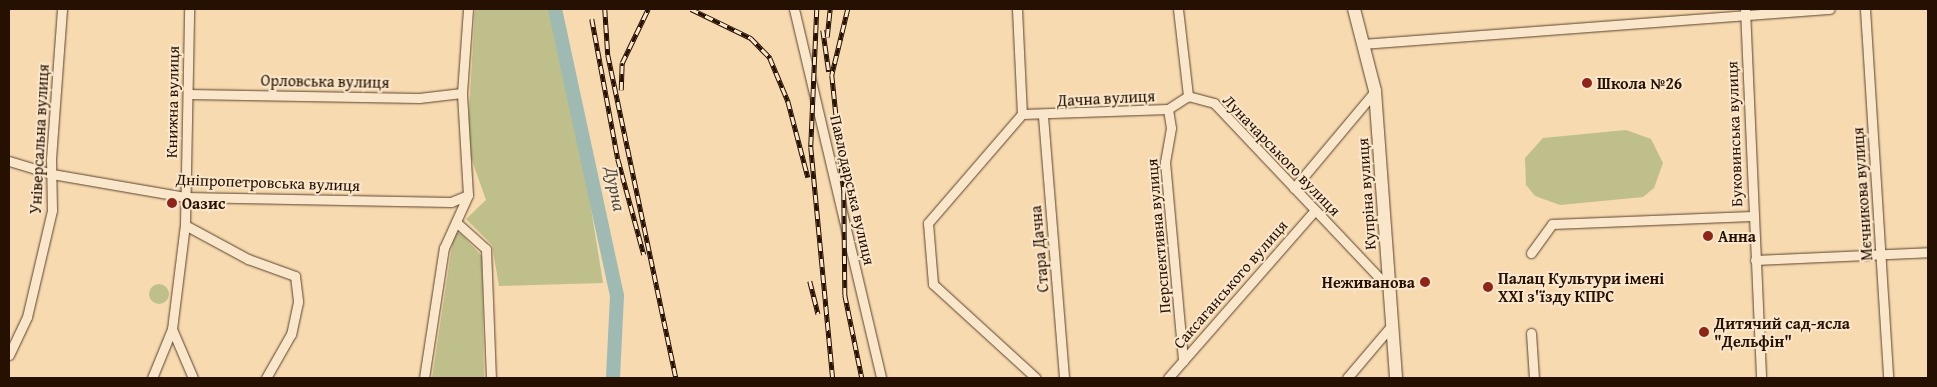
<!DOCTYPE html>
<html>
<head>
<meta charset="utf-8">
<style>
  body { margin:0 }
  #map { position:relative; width:1937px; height:387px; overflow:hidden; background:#f7daaf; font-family:"Gentium Book Plus",serif }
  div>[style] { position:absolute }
  .green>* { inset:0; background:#bebf8a }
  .round { border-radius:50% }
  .river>* { height:14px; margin:-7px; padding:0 7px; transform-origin:7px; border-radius:7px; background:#9ebab2 }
  .roads { filter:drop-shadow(0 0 1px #5a422d) drop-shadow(0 0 1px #5a422d) }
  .minor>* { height:9px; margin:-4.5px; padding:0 4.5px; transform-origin:4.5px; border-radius:4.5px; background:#fae7cb }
  .secondary>* { height:12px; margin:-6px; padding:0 6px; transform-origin:6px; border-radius:6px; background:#fae7cb }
  .rail>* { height:4.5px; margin-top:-2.25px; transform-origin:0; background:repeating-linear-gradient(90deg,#fae7cb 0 8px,#261002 0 16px); box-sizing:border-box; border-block:1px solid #261002 }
  .dots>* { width:14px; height:14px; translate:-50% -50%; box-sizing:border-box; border:2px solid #fae7cb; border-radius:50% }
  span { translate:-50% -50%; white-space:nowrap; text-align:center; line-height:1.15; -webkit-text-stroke:4px #fae7cb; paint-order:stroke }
  .street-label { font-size:16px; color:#261002 }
  .poi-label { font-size:16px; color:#261002; font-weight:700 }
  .left { translate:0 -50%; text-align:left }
  .right { translate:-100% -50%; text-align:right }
  .water-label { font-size:18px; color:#504c40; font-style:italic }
  .frame { position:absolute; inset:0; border:10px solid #261002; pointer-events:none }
</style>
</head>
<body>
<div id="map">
  <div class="green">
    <i style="clip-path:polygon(475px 9px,559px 9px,603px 283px,499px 286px,492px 245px,466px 219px,486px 200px,467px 146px)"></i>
    <i style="clip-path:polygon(1626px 130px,1651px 139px,1663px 163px,1654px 188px,1643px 197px,1560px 205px,1535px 196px,1526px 185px,1525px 158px,1543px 138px)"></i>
    <i style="clip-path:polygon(454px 232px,460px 233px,482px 256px,484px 378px,432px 378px)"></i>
    <i class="round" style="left:149px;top:284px;width:20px;height:20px"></i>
  </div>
  <div class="river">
    <i style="left:555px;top:9px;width:294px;rotate:77.8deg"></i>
    <i style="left:617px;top:296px;width:82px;rotate:92.8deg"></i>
  </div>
  <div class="roads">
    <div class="minor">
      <i style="left:794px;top:9px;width:379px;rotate:76.7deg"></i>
      <i style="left:1017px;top:9px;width:105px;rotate:87.3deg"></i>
      <i style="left:1178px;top:9px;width:88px;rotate:83.4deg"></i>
      <i style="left:1745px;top:9px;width:369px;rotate:87.5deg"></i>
      <i style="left:1865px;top:9px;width:370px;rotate:86.4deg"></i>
      <i style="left:1363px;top:44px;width:468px;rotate:-4.3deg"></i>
      <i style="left:188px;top:94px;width:231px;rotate:1deg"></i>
      <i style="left:419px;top:98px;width:43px;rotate:-6.6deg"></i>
      <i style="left:1188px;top:96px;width:27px;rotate:15deg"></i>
      <i style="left:1214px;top:103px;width:255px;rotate:46.6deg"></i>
      <i style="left:1168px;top:109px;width:19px;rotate:81deg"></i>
      <i style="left:1171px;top:128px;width:35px;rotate:100deg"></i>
      <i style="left:1165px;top:162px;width:200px;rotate:84.8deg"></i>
      <i style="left:1022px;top:114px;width:144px;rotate:130.8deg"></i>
      <i style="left:928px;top:223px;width:61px;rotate:85.3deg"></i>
      <i style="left:933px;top:284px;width:139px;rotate:42.4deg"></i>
      <i style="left:1022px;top:114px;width:146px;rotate:-2deg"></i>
      <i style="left:1168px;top:109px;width:24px;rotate:-33deg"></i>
      <i style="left:1043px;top:116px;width:263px;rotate:85.4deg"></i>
      <i style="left:9px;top:161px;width:45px;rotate:16.8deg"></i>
      <i style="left:52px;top:174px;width:135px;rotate:9.8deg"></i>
      <i style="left:185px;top:197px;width:266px;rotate:1.1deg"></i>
      <i style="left:451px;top:202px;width:18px;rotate:-22deg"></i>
      <i style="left:1294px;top:188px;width:126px;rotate:-50.1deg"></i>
      <i style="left:456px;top:222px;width:40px;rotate:42deg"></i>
      <i style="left:486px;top:249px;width:129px;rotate:87.8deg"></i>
      <i style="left:185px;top:225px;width:72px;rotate:28.4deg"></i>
      <i style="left:248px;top:259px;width:50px;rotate:19.9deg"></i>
      <i style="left:295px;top:276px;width:26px;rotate:83deg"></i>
      <i style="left:298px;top:302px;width:33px;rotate:102deg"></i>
      <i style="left:291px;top:334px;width:51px;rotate:119.6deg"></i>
      <i style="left:1531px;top:253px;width:36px;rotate:-54deg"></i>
      <i style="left:1552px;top:224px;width:200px;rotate:-2.3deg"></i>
      <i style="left:1755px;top:260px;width:173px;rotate:-2.6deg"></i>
      <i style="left:172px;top:329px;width:53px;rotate:66.8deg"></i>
      <i style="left:1531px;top:333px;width:45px;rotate:86.2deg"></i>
      <i style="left:9px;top:355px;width:42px;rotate:-64.7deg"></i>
      <i style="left:27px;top:317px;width:110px;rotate:-76.8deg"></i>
      <i style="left:52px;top:210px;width:51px;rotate:-91.1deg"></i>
      <i style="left:51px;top:159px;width:150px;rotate:-85.8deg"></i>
      <i style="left:152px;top:378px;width:53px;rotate:-67.8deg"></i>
      <i style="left:172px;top:329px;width:105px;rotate:-82.9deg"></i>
      <i style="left:185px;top:225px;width:216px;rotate:-88.9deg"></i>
      <i style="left:424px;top:378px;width:132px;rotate:-81.3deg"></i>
      <i style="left:444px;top:248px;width:58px;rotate:-65.6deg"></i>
      <i style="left:468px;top:195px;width:102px;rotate:-93.4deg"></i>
      <i style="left:462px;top:93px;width:84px;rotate:-85.9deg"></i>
      <i style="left:1168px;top:378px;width:223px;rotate:-48.8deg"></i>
      <i style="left:1347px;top:378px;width:70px;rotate:-49.7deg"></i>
    </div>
    <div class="secondary">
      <i style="left:1354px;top:9px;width:85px;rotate:75.6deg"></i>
      <i style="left:1375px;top:91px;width:288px;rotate:85.8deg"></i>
    </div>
  </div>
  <div class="rail">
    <i style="left:605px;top:9px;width:46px;rotate:86.3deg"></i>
    <i style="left:608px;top:55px;width:330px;rotate:78.1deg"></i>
    <i style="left:691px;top:9px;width:67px;rotate:25.8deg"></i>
    <i style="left:751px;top:38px;width:28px;rotate:46deg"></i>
    <i style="left:770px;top:58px;width:47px;rotate:67.3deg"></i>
    <i style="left:788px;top:101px;width:79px;rotate:75.3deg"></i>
    <i style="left:817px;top:9px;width:138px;rotate:92.5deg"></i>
    <i style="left:811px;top:147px;width:232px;rotate:84.6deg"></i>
    <i style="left:848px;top:9px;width:68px;rotate:103.6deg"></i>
    <i style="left:832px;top:75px;width:118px;rotate:84.1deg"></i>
    <i style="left:844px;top:192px;width:103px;rotate:89.4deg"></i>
    <i style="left:845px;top:295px;width:85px;rotate:78.4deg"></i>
    <i style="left:592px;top:19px;width:142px;rotate:79.5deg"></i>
    <i style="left:618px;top:159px;width:99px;rotate:74.8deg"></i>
    <i style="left:823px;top:30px;width:42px;rotate:81.9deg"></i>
    <i style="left:827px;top:37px;width:28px;rotate:-84deg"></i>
    <i style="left:621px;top:90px;width:27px;rotate:-88deg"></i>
    <i style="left:622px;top:63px;width:60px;rotate:-64.3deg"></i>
    <i style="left:810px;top:281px;width:34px;rotate:76deg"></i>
  </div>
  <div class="dots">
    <i style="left:1587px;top:83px;background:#8f2418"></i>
    <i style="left:172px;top:203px;background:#8f2418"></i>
    <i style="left:1708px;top:236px;background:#8f2418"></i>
    <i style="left:1425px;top:282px;background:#8f2418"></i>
    <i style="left:1488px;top:287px;background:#8f2418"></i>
    <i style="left:1704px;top:332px;background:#8f2418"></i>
  </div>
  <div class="street-label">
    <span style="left:325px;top:81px;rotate:1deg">Орловська вулиця</span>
    <span style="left:1106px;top:98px;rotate:-3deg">Дачна вулиця</span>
    <span style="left:172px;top:102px;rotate:-89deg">Книжна вулиця</span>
    <span style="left:1734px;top:134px;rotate:-92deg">Буковинська вулиця</span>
    <span style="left:39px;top:139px;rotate:-87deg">Універсальна вулиця</span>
    <span style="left:1282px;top:155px;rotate:46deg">Луначарського вулиця</span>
    <span style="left:268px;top:182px;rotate:2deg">Дніпропетровська вулиця</span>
    <span style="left:853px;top:190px;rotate:77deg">Павлодарська вулиця</span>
    <span style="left:1366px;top:194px;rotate:-94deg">Купріна вулиця</span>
    <span style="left:1862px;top:194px;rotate:-94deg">Мєчникова вулиця</span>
    <span style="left:1158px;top:236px;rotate:-95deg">Перспективна вулиця</span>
    <span style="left:1039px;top:249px;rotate:-95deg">Стара Дачна</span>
    <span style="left:1230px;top:284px;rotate:-49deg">Саксаганського вулиця</span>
  </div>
  <div class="poi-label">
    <span class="left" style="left:1597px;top:83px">Школа №26</span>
    <span class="left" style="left:182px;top:203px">Оазис</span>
    <span class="left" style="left:1718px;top:236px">Анна</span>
    <span class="left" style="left:1498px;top:287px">Палац Культури імені<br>XXI з'їзду КПРС</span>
    <span class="right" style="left:1415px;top:282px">Неживанова</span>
    <span class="left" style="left:1714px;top:332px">Дитячий сад-ясла<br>"Дельфін"</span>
  </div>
  <div class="water-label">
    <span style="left:615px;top:189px;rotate:79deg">Дурна</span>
  </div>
  <div class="frame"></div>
</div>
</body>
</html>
